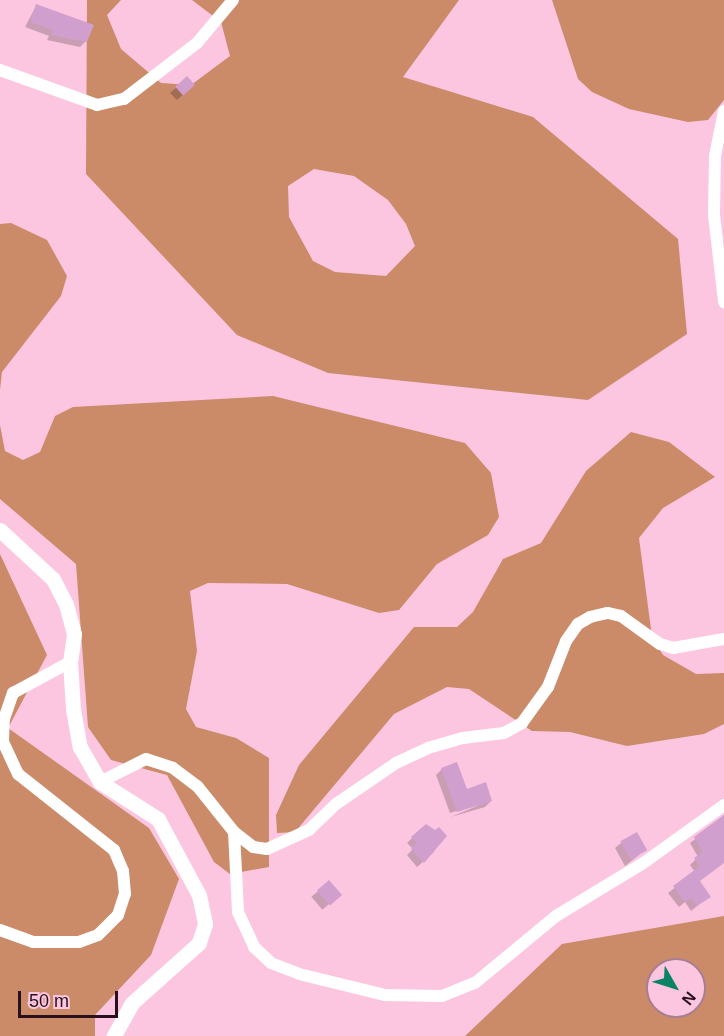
<!DOCTYPE html>
<html>
<head>
<meta charset="utf-8">
<style>
  body { margin:0 }
  #map { position:relative; width:724px; height:1036px; overflow:hidden; background:#fcc6e0; font-family:Arial,sans-serif }
  div>[style] { position:absolute }
  .forest>* { inset:0; background:#cb8a68 }
  .shadow>* { inset:0; background:#0003; transform-origin:0 0 }
  .building>* { inset:0; background:#d09fce; transform-origin:0 0 }
  .minor>* { height:12px; margin:-6px; padding:0 6px; transform-origin:6px; border-radius:6px; background:#fff }
  .tertiary>* { height:15px; margin:-7.5px; padding:0 7.5px; transform-origin:7.5px; border-radius:7.5px; background:#fff }
  span { translate:-50% -50%; white-space:nowrap; text-align:center; line-height:1.15; -webkit-text-stroke:4.5px #fcc6e0; paint-order:stroke }
  .north { position:absolute; left:646px; top:958px; width:60px; height:60px; box-sizing:border-box; background:#fcc6e0; border:2px solid #a77e92; border-radius:50%; rotate:129deg; font-size:16px; font-weight:700; line-height:24px; text-align:center; color:#28111d }
  .north::after { content:''; display:block; margin:auto; width:21px; height:27px; background:#0a8364; clip-path:polygon(50% 0,100% 100%,50% 72%,0 100%) }
  .scale { position:absolute; left:18px; top:991px; width:100px; height:27px; box-sizing:border-box; border:3px solid #28111d; border-top:0; padding-left:8px; font-size:18px; line-height:21px; white-space:nowrap; color:#28111d; -webkit-text-stroke:4px #fcc6e0; paint-order:stroke }
</style>
</head>
<body>
<div id="map">
  <div class="forest">
    <i style="clip-path:polygon(evenodd,87px 0,121px 0,107px 15px,121px 49px,161px 83px,191px 85px,230px 56px,221px 22px,192px 0,459px 0,403px 77px,533px 117px,678px 239px,687px 334px,588px 400px,328px 373px,237px 335px,86px 174px,87px 0,314px 169px,354px 176px,388px 200px,406px 224px,415px 246px,386px 276px,335px 272px,313px 261px,289px 217px,288px 186px,314px 169px)"></i>
    <i style="clip-path:polygon(552px 0,724px 0,724px 100px,708px 120px,688px 122px,629px 109px,592px 92px,578px 79px)"></i>
    <i style="clip-path:polygon(11px 223px,47px 240px,67px 276px,61px 296px,2px 372px,0 390px,0 224px)"></i>
    <i style="clip-path:polygon(273px 396px,465px 443px,491px 473px,499px 517px,488px 535px,437px 564px,399px 610px,379px 613px,287px 584px,208px 583px,190px 591px,197px 651px,186px 709px,196px 727px,236px 738px,269px 758px,269px 867px,230px 874px,214px 862px,167px 775px,111px 760px,88px 727px,76px 564px,0 499px,0 425px,5px 451px,23px 460px,40px 452px,55px 416px,73px 407px)"></i>
    <i style="clip-path:polygon(631px 432px,669px 442px,715px 477px,663px 508px,639px 538px,652px 637px,663px 655px,696px 674px,724px 673px,724px 724px,704px 734px,627px 746px,570px 732px,532px 731px,469px 689px,447px 687px,394px 714px,295px 832px,277px 833px,276px 815px,299px 765px,414px 627px,457px 627px,473px 612px,503px 559px,541px 543px,586px 471px)"></i>
    <i style="clip-path:polygon(0 554px,47px 655px,8px 728px,149px 828px,179px 879px,151px 955px,95px 1015px,95px 1036px,0 1036px)"></i>
    <i style="clip-path:polygon(evenodd,724px 916px,724px 1036px,465px 1036px,562px 944px,724px 916px,658px 970px,694px 970px,694px 1006px,658px 1006px,658px 970px)"></i>
  </div>
  <div class="shadow">
    <i style="clip-path:polygon(36px 6px,86px 41px,80px 47px,47px 40px,49px 36px,25px 27px)"></i>
    <i style="clip-path:polygon(187px 78px,188px 90px,177px 100px,170px 93px)"></i>
    <i style="clip-path:polygon(442px 769px,466px 791px,491px 801px,485px 807px,451px 817px,486px 802px,450px 813px,436px 775px)"></i>
    <i style="clip-path:polygon(724px 817px,724px 861px,698px 881px,709px 896px,691px 911px,685px 902px,679px 907px,668px 893px,695px 872px,690px 865px,698px 857px,690px 843px)"></i>
    <i style="clip-path:polygon(412px 838px,434px 847px,434px 852px,417px 867px,407px 855px,413px 849px,407px 843px)"></i>
    <i style="clip-path:polygon(621px 843px,645px 850px,625px 866px,615px 848px)"></i>
    <i style="left:329px;top:882px;width:17px;height:23px;rotate:50deg"></i>
  </div>
  <div class="building">
    <i style="clip-path:polygon(36px 4px,94px 25px,87px 42px,51px 35px,53px 30px,30px 22px)"></i>
    <i style="left:187px;top:76px;width:12px;height:16px;rotate:48deg"></i>
    <i style="clip-path:polygon(457px 762px,467px 789px,486px 782px,492px 801px,457px 812px,441px 768px)"></i>
    <i style="clip-path:polygon(724px 815px,724px 863px,700px 881px,711px 897px,697px 906px,691px 898px,685px 902px,673px 886px,700px 866px,694px 858px,703px 852px,694px 837px)"></i>
    <i style="clip-path:polygon(426px 824px,435px 830px,439px 827px,447px 836px,424px 863px,411px 849px,417px 843px,411px 837px)"></i>
    <i style="left:637px;top:832px;width:21px;height:19px;rotate:61deg"></i>
    <i style="left:329px;top:880px;width:20px;height:16px;rotate:49deg"></i>
  </div>
  <div class="minor">
    <i style="left:0;top:70px;width:103px;rotate:19.8deg"></i>
    <i style="left:97px;top:105px;width:28px;rotate:-13deg"></i>
    <i style="left:124px;top:99px;width:92px;rotate:-37.5deg"></i>
    <i style="left:197px;top:43px;width:56px;rotate:-50.1deg"></i>
    <i style="left:724px;top:111px;width:46px;rotate:101.3deg"></i>
    <i style="left:715px;top:156px;width:59px;rotate:91deg"></i>
    <i style="left:714px;top:215px;width:88px;rotate:83.4deg"></i>
    <i style="left:100px;top:782px;width:51px;rotate:-26.6deg"></i>
    <i style="left:146px;top:759px;width:28px;rotate:18deg"></i>
    <i style="left:173px;top:768px;width:31px;rotate:37deg"></i>
    <i style="left:198px;top:787px;width:58px;rotate:51.3deg"></i>
    <i style="left:234px;top:832px;width:24px;rotate:38deg"></i>
    <i style="left:253px;top:847px;width:14px;rotate:8deg"></i>
    <i style="left:267px;top:849px;width:46px;rotate:-24.3deg"></i>
    <i style="left:309px;top:830px;width:37px;rotate:-44deg"></i>
    <i style="left:336px;top:804px;width:73px;rotate:-34.3deg"></i>
    <i style="left:396px;top:763px;width:35px;rotate:-25deg"></i>
    <i style="left:428px;top:748px;width:36px;rotate:-16deg"></i>
    <i style="left:463px;top:738px;width:41px;rotate:-7deg"></i>
    <i style="left:504px;top:733px;width:21px;rotate:-29deg"></i>
    <i style="left:522px;top:723px;width:44px;rotate:-54.2deg"></i>
    <i style="left:548px;top:687px;width:49px;rotate:-68.6deg"></i>
    <i style="left:566px;top:641px;width:21px;rotate:-55deg"></i>
    <i style="left:578px;top:624px;width:14px;rotate:-30deg"></i>
    <i style="left:590px;top:617px;width:18px;rotate:-13deg"></i>
    <i style="left:608px;top:613px;width:13px;rotate:13deg"></i>
    <i style="left:621px;top:616px;width:48px;rotate:35.7deg"></i>
    <i style="left:660px;top:644px;width:14px;rotate:17deg"></i>
    <i style="left:673px;top:648px;width:52px;rotate:-10deg"></i>
    <i style="left:234px;top:832px;width:80px;rotate:87.1deg"></i>
    <i style="left:238px;top:912px;width:38px;rotate:65deg"></i>
    <i style="left:254px;top:947px;width:23px;rotate:43deg"></i>
    <i style="left:271px;top:963px;width:30px;rotate:21deg"></i>
    <i style="left:299px;top:974px;width:89px;rotate:13.7deg"></i>
    <i style="left:385px;top:995px;width:57px;rotate:1deg"></i>
    <i style="left:442px;top:996px;width:35px;rotate:-22deg"></i>
    <i style="left:475px;top:983px;width:105px;rotate:-39.6deg"></i>
    <i style="left:556px;top:916px;width:100px;rotate:-31.2deg"></i>
    <i style="left:642px;top:864px;width:101px;rotate:-35.7deg"></i>
    <i style="left:0;top:930px;width:35px;rotate:20deg"></i>
    <i style="left:33px;top:942px;width:46px"></i>
    <i style="left:79px;top:942px;width:20px;rotate:-20deg"></i>
    <i style="left:98px;top:935px;width:28px;rotate:-45deg"></i>
    <i style="left:118px;top:915px;width:22px;rotate:-72deg"></i>
    <i style="left:125px;top:894px;width:23px;rotate:-95deg"></i>
    <i style="left:123px;top:871px;width:23px;rotate:-113deg"></i>
    <i style="left:114px;top:850px;width:122px;rotate:-141.6deg"></i>
    <i style="left:18px;top:774px;width:35px;rotate:-115deg"></i>
    <i style="left:3px;top:742px;width:23px;rotate:-88deg"></i>
    <i style="left:4px;top:719px;width:28px;rotate:-71deg"></i>
    <i style="left:13px;top:693px;width:65px;rotate:-28.5deg"></i>
  </div>
  <div class="tertiary">
    <i style="left:0;top:530px;width:72px;rotate:42.8deg"></i>
    <i style="left:53px;top:579px;width:28px;rotate:63deg"></i>
    <i style="left:66px;top:604px;width:31px;rotate:75deg"></i>
    <i style="left:74px;top:634px;width:28px;rotate:98deg"></i>
    <i style="left:70px;top:662px;width:47px;rotate:86.3deg"></i>
    <i style="left:73px;top:709px;width:39px;rotate:80deg"></i>
    <i style="left:80px;top:747px;width:40px;rotate:60.3deg"></i>
    <i style="left:100px;top:782px;width:69px;rotate:32.5deg"></i>
    <i style="left:158px;top:819px;width:86px;rotate:61.7deg"></i>
    <i style="left:199px;top:895px;width:30px;rotate:78deg"></i>
    <i style="left:205px;top:924px;width:20px;rotate:108deg"></i>
    <i style="left:199px;top:943px;width:90px;rotate:138.2deg"></i>
    <i style="left:132px;top:1003px;width:38px;rotate:119deg"></i>
  </div>
  <div class="north">N</div>
  <div class="scale">50 m</div>
</div>
</body>
</html>
